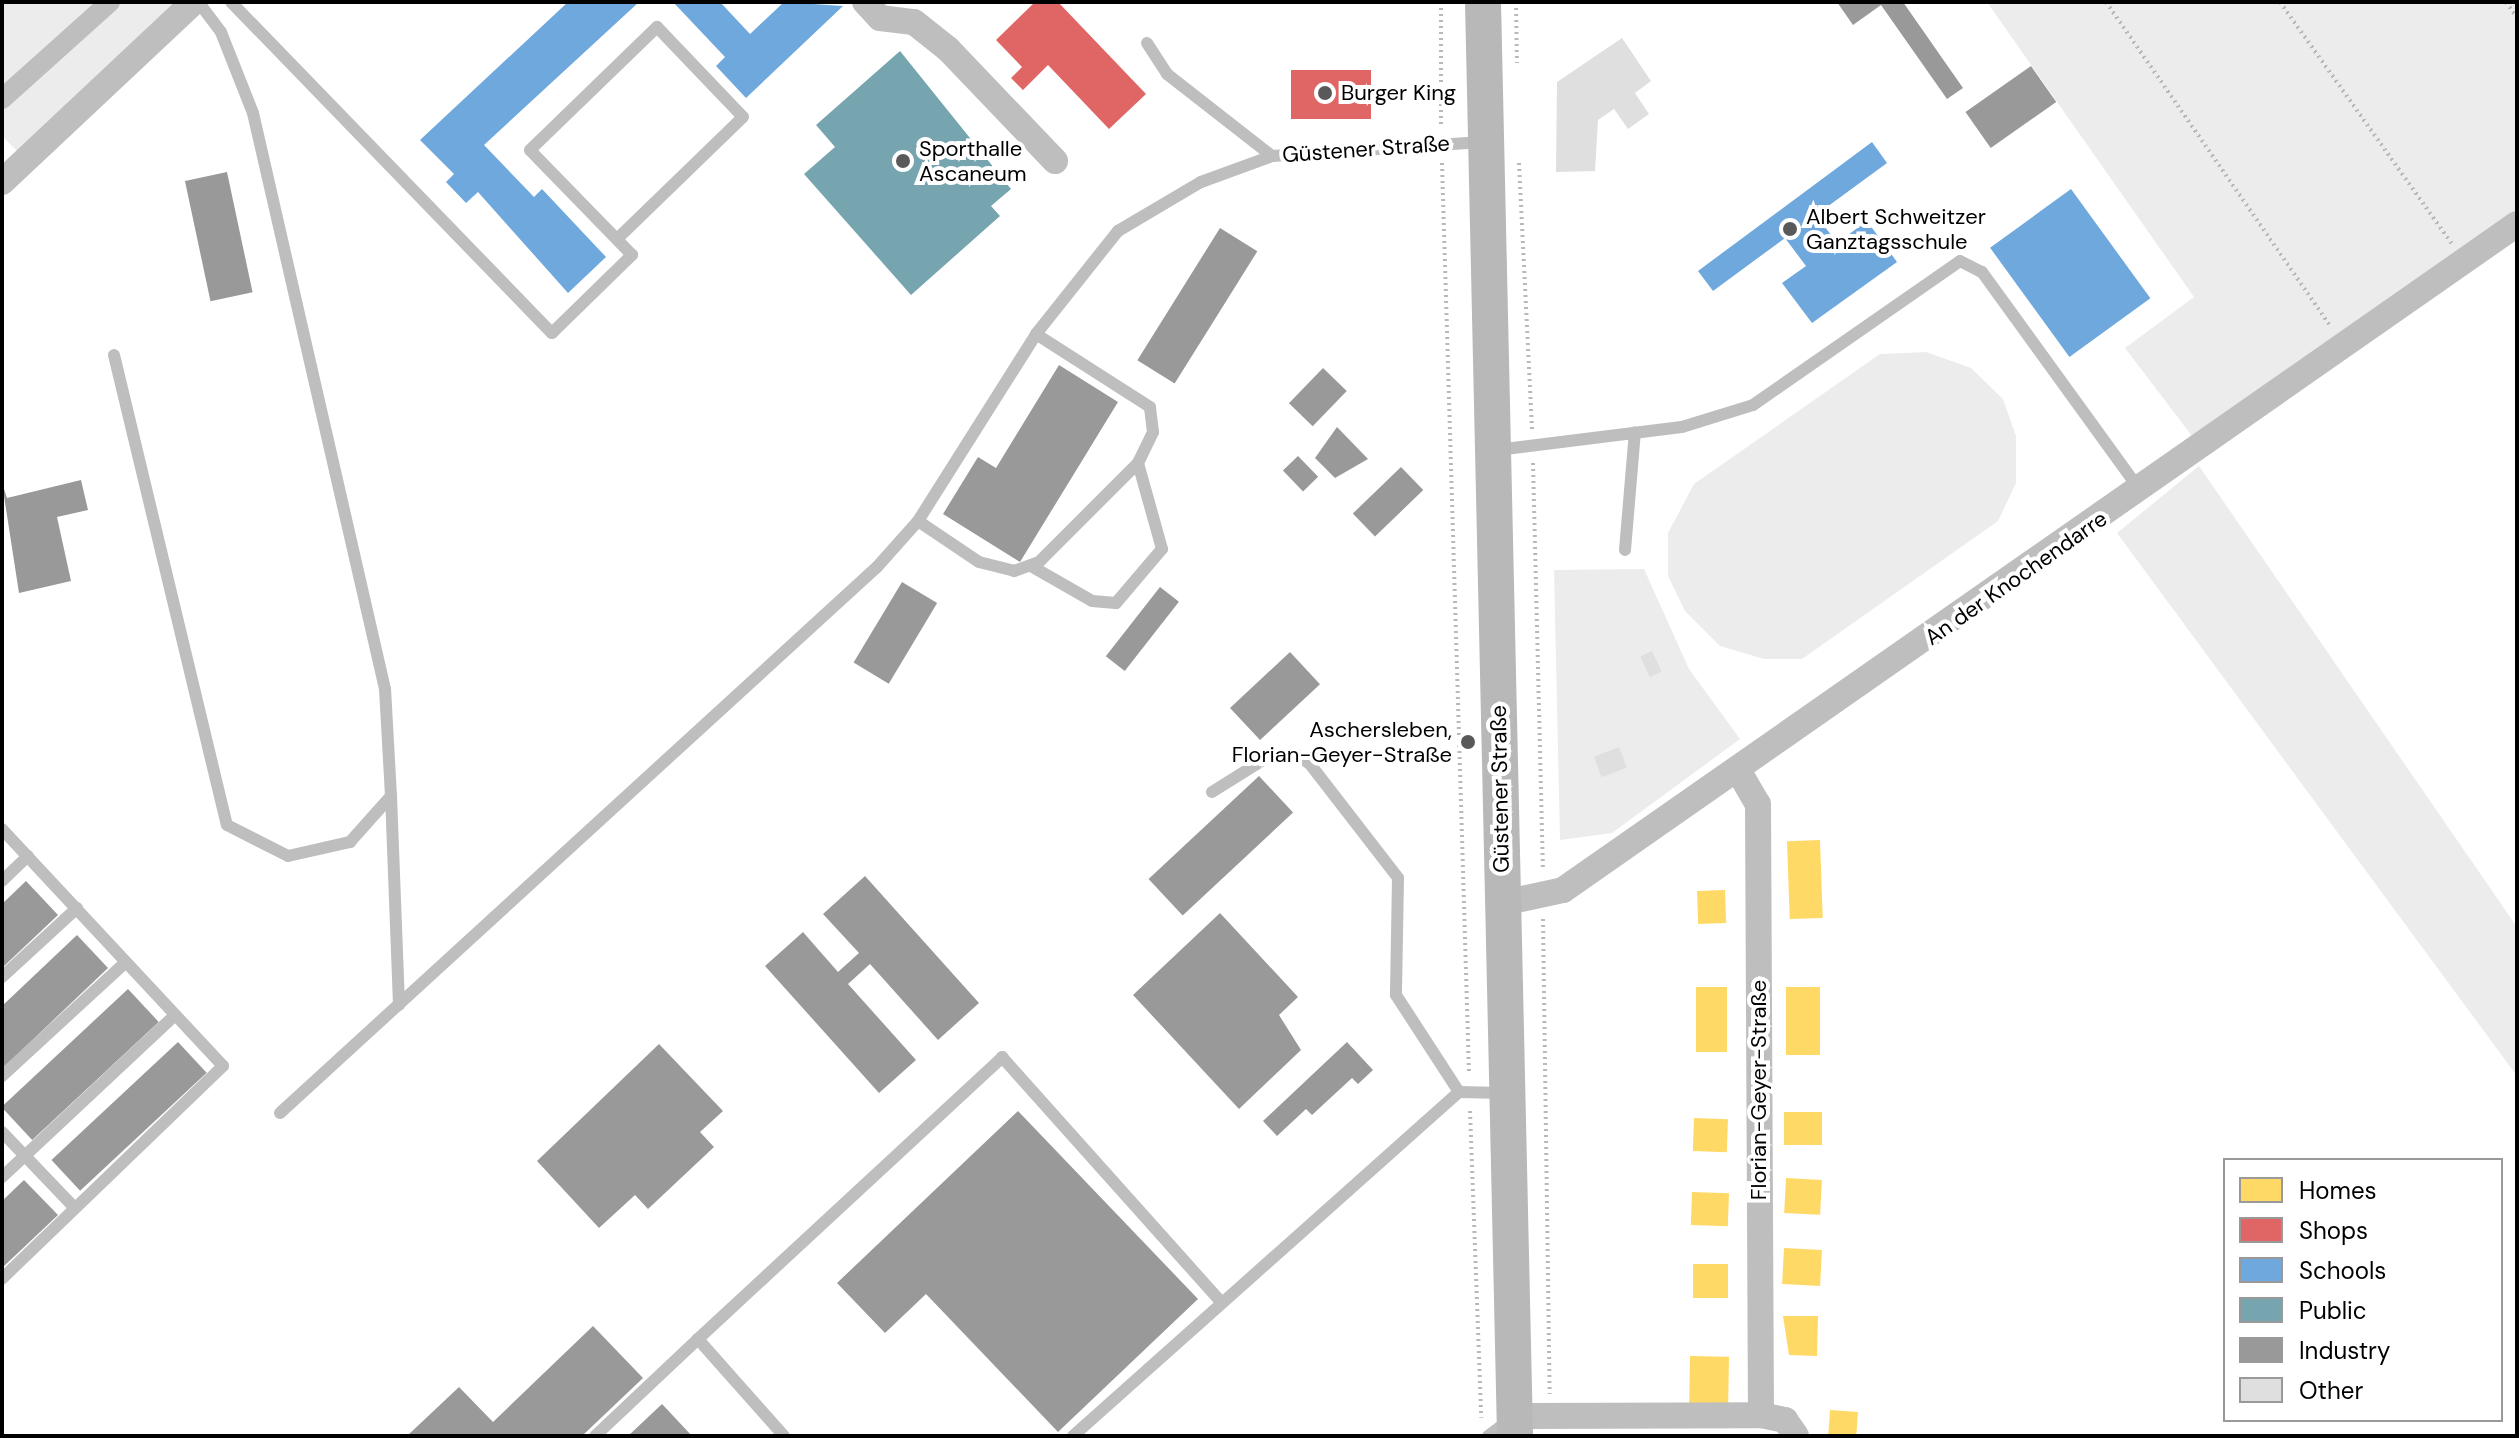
<!DOCTYPE html>
<html>
<head>
<meta charset="utf-8">
<style>
  body { margin:0 }
  #map { position:relative; width:2519px; height:1438px; overflow:hidden; background:#fff; font-family:"DM Sans",sans-serif }
  div>[style] { position:absolute }
  .green>* { inset:0; background:#ececec }
  .homes>* { inset:0; background:#ffd966; transform-origin:0 0 }
  .shops>* { inset:0; background:#e06666; transform-origin:0 0 }
  .schools>* { inset:0; background:#6fa8dc; transform-origin:0 0 }
  .public>* { inset:0; background:#76a5af }
  .industry>* { inset:0; background:#999; transform-origin:0 0 }
  .building>* { inset:0; background:#dfdfdf; transform-origin:0 0 }
  .path>* { height:4px; margin-top:-2px; transform-origin:0; background:repeating-linear-gradient(90deg,#b9b9b9 0 2px,transparent 0 6px) }
  .service>* { height:12px; margin:-6px; padding:0 6px; transform-origin:6px; border-radius:6px; background:#bebebe }
  .pedestrian>* { height:20px; margin:-10px; padding:0 10px; transform-origin:10px; border-radius:10px; background:#bebebe }
  .minor>* { height:26px; margin:-13px; padding:0 13px; transform-origin:13px; border-radius:13px; background:#bebebe }
  .secondary>* { height:36px; margin:-18px; padding:0 18px; transform-origin:18px; border-radius:18px; background:#b8b8b8 }
  .dots>* { width:22px; height:22px; translate:-50% -50%; box-sizing:border-box; border:4px solid #fff; border-radius:50% }
  span { translate:-50% -50%; white-space:nowrap; text-align:center; line-height:1.15; -webkit-text-stroke:8px #fff; paint-order:stroke }
  .poi-label { font-size:22px; color:#000 }
  .left { translate:0 -50%; text-align:left }
  .right { translate:-100% -50%; text-align:right }
  .street-label { font-size:22px; color:#000 }
  .frame { position:absolute; inset:0; border:4px solid #000; pointer-events:none }
  .legend { position:absolute; left:2223px; top:1158px; width:280px; height:264px; box-sizing:border-box; background:#fff; border:2px solid #999; margin:0; padding:10px 14px; list-style:none; font-size:24px; color:#000 }
  .legend li { display:flex; align-items:center; gap:16px; height:40px }
  .legend b { width:40px; border:2px solid #999 }
</style>
</head>
<body>
<div id="map">
  <div class="green">
    <i style="clip-path:polygon(2px 2px,184px 2px,20px 154px,2px 136px)"></i>
    <i style="clip-path:polygon(1987px 2px,2517px 2px,2517px 210px,2192px 436px,2125px 348px,2194px 297px)"></i>
    <i style="clip-path:polygon(1926px 352px,1971px 368px,2003px 399px,2016px 436px,2016px 483px,1998px 521px,1802px 659px,1764px 659px,1720px 646px,1685px 611px,1668px 576px,1668px 533px,1694px 484px,1880px 354px)"></i>
    <i style="clip-path:polygon(2199px 466px,2517px 927px,2517px 1076px,2117px 533px)"></i>
    <i style="clip-path:polygon(1644px 569px,1689px 669px,1740px 739px,1612px 833px,1560px 840px,1554px 570px)"></i>
  </div>
  <div class="homes">
    <i style="left:1820px;top:840px;width:78px;height:33px;rotate:88deg"></i>
    <i style="left:1725px;top:890px;width:33px;height:28px;rotate:88deg"></i>
    <i style="left:1696px;top:987px;width:31px;height:65px"></i>
    <i style="left:1786px;top:987px;width:34px;height:68px"></i>
    <i style="left:1784px;top:1112px;width:38px;height:33px"></i>
    <i style="left:1694px;top:1118px;width:34px;height:33px;rotate:2deg"></i>
    <i style="left:1786px;top:1178px;width:36px;height:35px;rotate:3deg"></i>
    <i style="left:1692px;top:1192px;width:37px;height:33px;rotate:2deg"></i>
    <i style="left:1784px;top:1248px;width:38px;height:36px;rotate:3deg"></i>
    <i style="left:1693px;top:1264px;width:35px;height:34px"></i>
    <i style="clip-path:polygon(1783px 1316px,1818px 1316px,1817px 1356px,1789px 1355px)"></i>
    <i style="left:1690px;top:1356px;width:39px;height:47px;rotate:1deg"></i>
    <i style="left:1830px;top:1410px;width:28px;height:26px;rotate:4deg"></i>
  </div>
  <div class="shops">
    <i style="clip-path:polygon(1035px 2px,1058px 2px,1146px 94px,1109px 129px,1048px 65px,1023px 90px,1011px 78px,1022px 67px,996px 40px)"></i>
    <i style="left:1291px;top:70px;width:80px;height:49px"></i>
  </div>
  <div class="schools">
    <i style="clip-path:polygon(568px 2px,639px 2px,484px 145px,534px 197px,542px 189px,606px 257px,568px 293px,478px 192px,466px 203px,446px 182px,454px 174px,420px 140px)"></i>
    <i style="clip-path:polygon(673px 2px,720px 2px,750px 34px,784px 2px,843px 6px,746px 98px,716px 66px,725px 57px)"></i>
    <i style="clip-path:polygon(1872px 142px,1887px 163px,1816px 215px,1837px 243px,1867px 221px,1897px 262px,1812px 323px,1782px 283px,1806px 266px,1785px 238px,1713px 291px,1698px 271px)"></i>
    <i style="left:2071px;top:189px;width:135px;height:100px;rotate:54deg"></i>
  </div>
  <div class="public">
    <i style="clip-path:polygon(900px 51px,1011px 189px,991px 206px,1000px 216px,911px 295px,804px 174px,835px 147px,816px 125px)"></i>
  </div>
  <div class="industry">
    <i style="clip-path:polygon(1837px 2px,1903px 2px,1963px 88px,1947px 99px,1881px 5px,1853px 25px)"></i>
    <i style="left:2031px;top:66px;width:44px;height:80px;rotate:55deg"></i>
    <i style="left:227px;top:172px;width:123px;height:43px;rotate:78deg"></i>
    <i style="left:1220px;top:228px;width:44px;height:156px;rotate:32deg"></i>
    <i style="clip-path:polygon(1059px 365px,1118px 402px,1020px 562px,943px 514px,978px 457px,996px 468px)"></i>
    <i style="left:1323px;top:368px;width:33px;height:49px;rotate:44deg"></i>
    <i style="clip-path:polygon(1337px 427px,1368px 459px,1335px 478px,1315px 458px)"></i>
    <i style="left:1298px;top:456px;width:29px;height:21px;rotate:46deg"></i>
    <i style="left:1401px;top:467px;width:32px;height:67px;rotate:46deg"></i>
    <i style="clip-path:polygon(81px 480px,88px 510px,57px 517px,71px 581px,19px 593px,2px 483px,7px 498px)"></i>
    <i style="left:902px;top:582px;width:41px;height:94px;rotate:31deg"></i>
    <i style="left:1160px;top:587px;width:24px;height:88px;rotate:38deg"></i>
    <i style="left:1290px;top:652px;width:44px;height:82px;rotate:47deg"></i>
    <i style="left:1259px;top:776px;width:50px;height:151px;rotate:47deg"></i>
    <i style="clip-path:polygon(865px 876px,979px 1003px,938px 1040px,870px 964px,848px 984px,916px 1060px,879px 1093px,765px 966px,803px 932px,838px 972px,859px 953px,823px 914px)"></i>
    <i style="clip-path:polygon(26px 881px,58px 915px,2px 968px,2px 904px)"></i>
    <i style="clip-path:polygon(1220px 913px,1298px 997px,1279px 1015px,1301px 1050px,1239px 1109px,1133px 995px)"></i>
    <i style="clip-path:polygon(77px 935px,108px 968px,2px 1069px,2px 1006px)"></i>
    <i style="left:128px;top:989px;width:45px;height:173px;rotate:47deg"></i>
    <i style="left:178px;top:1042px;width:42px;height:173px;rotate:47deg"></i>
    <i style="clip-path:polygon(1347px 1042px,1373px 1070px,1358px 1084px,1352px 1078px,1312px 1115px,1306px 1109px,1277px 1136px,1263px 1121px)"></i>
    <i style="clip-path:polygon(659px 1044px,723px 1111px,700px 1132px,714px 1147px,648px 1209px,635px 1195px,599px 1228px,537px 1161px)"></i>
    <i style="clip-path:polygon(1018px 1111px,1198px 1299px,1058px 1432px,926px 1294px,885px 1333px,837px 1283px)"></i>
    <i style="clip-path:polygon(24px 1180px,58px 1215px,2px 1268px,2px 1201px)"></i>
    <i style="clip-path:polygon(593px 1326px,643px 1378px,582px 1436px,407px 1436px,459px 1387px,493px 1422px)"></i>
    <i style="clip-path:polygon(662px 1404px,692px 1436px,628px 1436px)"></i>
  </div>
  <div class="building">
    <i style="clip-path:polygon(1622px 38px,1651px 81px,1635px 93px,1649px 114px,1628px 129px,1614px 109px,1598px 120px,1595px 171px,1556px 172px,1557px 82px)"></i>
    <i style="left:1652px;top:651px;width:23px;height:13px;rotate:65deg"></i>
    <i style="left:1619px;top:747px;width:22px;height:27px;rotate:69deg"></i>
  </div>
  <div class="path">
    <i style="left:516px;top:2px;width:1px;rotate:45deg"></i>
    <i style="left:1441px;top:2px;width:124px;rotate:90deg"></i>
    <i style="left:1516px;top:2px;width:61px;rotate:89.1deg"></i>
    <i style="left:2106px;top:2px;width:392px;rotate:55.3deg"></i>
    <i style="left:2280px;top:2px;width:296px;rotate:54.6deg"></i>
    <i style="left:2506px;top:2px;width:19px;rotate:55deg"></i>
    <i style="left:1442px;top:163px;width:911px;rotate:88.3deg"></i>
    <i style="left:1519px;top:163px;width:267px;rotate:87.2deg"></i>
    <i style="left:1533px;top:463px;width:407px;rotate:88.6deg"></i>
    <i style="left:1543px;top:919px;width:475px;rotate:89.2deg"></i>
    <i style="left:1470px;top:1111px;width:307px;rotate:87.9deg"></i>
  </div>
  <div class="service">
    <i style="left:231px;top:2px;width:461px;rotate:45.9deg"></i>
    <i style="left:552px;top:333px;width:112px;rotate:-44.3deg"></i>
    <i style="left:632px;top:255px;width:146px;rotate:-134.2deg"></i>
    <i style="left:530px;top:150px;width:177px;rotate:-44.1deg"></i>
    <i style="left:657px;top:27px;width:124px;rotate:46.3deg"></i>
    <i style="left:743px;top:117px;width:175px;rotate:135.9deg"></i>
    <i style="left:1147px;top:43px;width:37px;rotate:57deg"></i>
    <i style="left:1167px;top:74px;width:133px;rotate:38deg"></i>
    <i style="left:1272px;top:156px;width:211px;rotate:-3.8deg"></i>
    <i style="left:114px;top:355px;width:483px;rotate:76.5deg"></i>
    <i style="left:227px;top:825px;width:68px;rotate:26.9deg"></i>
    <i style="left:288px;top:856px;width:64px;rotate:-12.7deg"></i>
    <i style="left:350px;top:842px;width:62px;rotate:-48.3deg"></i>
    <i style="left:391px;top:796px;width:107px;rotate:-93.2deg"></i>
    <i style="left:385px;top:689px;width:591px;rotate:-102.91deg"></i>
    <i style="left:253px;top:113px;width:87px;rotate:-111.6deg"></i>
    <i style="left:221px;top:32px;width:38px;rotate:-127deg"></i>
    <i style="left:1497px;top:450px;width:186px;rotate:-7.1deg"></i>
    <i style="left:1682px;top:427px;width:74px;rotate:-17.2deg"></i>
    <i style="left:1753px;top:405px;width:252px;rotate:-34.8deg"></i>
    <i style="left:1960px;top:261px;width:25px;rotate:27deg"></i>
    <i style="left:1982px;top:272px;width:268px;rotate:54.1deg"></i>
    <i style="left:918px;top:521px;width:73px;rotate:33.9deg"></i>
    <i style="left:979px;top:562px;width:36px;rotate:14deg"></i>
    <i style="left:1014px;top:571px;width:27px;rotate:-20deg"></i>
    <i style="left:1039px;top:562px;width:140px;rotate:-45deg"></i>
    <i style="left:1138px;top:463px;width:34px;rotate:-64deg"></i>
    <i style="left:1153px;top:432px;width:25px;rotate:-97deg"></i>
    <i style="left:1150px;top:407px;width:135px;rotate:-147.4deg"></i>
    <i style="left:1625px;top:550px;width:118px;rotate:-85.2deg"></i>
    <i style="left:1031px;top:566px;width:70px;rotate:29.8deg"></i>
    <i style="left:1092px;top:601px;width:24px;rotate:5deg"></i>
    <i style="left:1116px;top:603px;width:71px;rotate:-49.6deg"></i>
    <i style="left:1162px;top:549px;width:89px;rotate:-105.6deg"></i>
    <i style="left:1212px;top:792px;width:66px;rotate:-32deg"></i>
    <i style="left:1268px;top:757px;width:28px;rotate:-6deg"></i>
    <i style="left:1296px;top:754px;width:17px;rotate:36deg"></i>
    <i style="left:1310px;top:764px;width:144px;rotate:52.3deg"></i>
    <i style="left:1398px;top:878px;width:117px;rotate:91deg"></i>
    <i style="left:1396px;top:995px;width:116px;rotate:57deg"></i>
    <i style="left:391px;top:796px;width:209px;rotate:87.8deg"></i>
    <i style="left:2px;top:829px;width:324px;rotate:47deg"></i>
    <i style="left:223px;top:1066px;width:307px;rotate:136.1deg"></i>
    <i style="left:2px;top:881px;width:36px;rotate:-44deg"></i>
    <i style="left:2px;top:977px;width:102px;rotate:-42.6deg"></i>
    <i style="left:2px;top:1076px;width:168px;rotate:-42.6deg"></i>
    <i style="left:280px;top:1113px;width:809px;rotate:-42.45deg"></i>
    <i style="left:877px;top:567px;width:62px;rotate:-48.3deg"></i>
    <i style="left:918px;top:521px;width:221px;rotate:-57.7deg"></i>
    <i style="left:1036px;top:334px;width:132px;rotate:-51.5deg"></i>
    <i style="left:1118px;top:231px;width:96px;rotate:-30.6deg"></i>
    <i style="left:1201px;top:182px;width:76px;rotate:-20.1deg"></i>
    <i style="left:2px;top:1132px;width:105px;rotate:46.2deg"></i>
    <i style="left:2px;top:1177px;width:237px;rotate:-43.1deg"></i>
    <i style="left:595px;top:1436px;width:141px;rotate:-43.3deg"></i>
    <i style="left:784px;top:1436px;width:130px;rotate:-131.6deg"></i>
    <i style="left:698px;top:1339px;width:415px;rotate:-42.8deg"></i>
    <i style="left:1002px;top:1057px;width:330px;rotate:48.2deg"></i>
    <i style="left:1073px;top:1436px;width:517px;rotate:-41.71deg"></i>
    <i style="left:1459px;top:1092px;width:45px;rotate:1.3deg"></i>
    <i style="left:1488px;top:1436px;width:25px;rotate:-37deg"></i>
  </div>
  <div class="pedestrian">
    <i style="left:2px;top:99px;width:145px;rotate:-41.9deg"></i>
  </div>
  <div class="minor">
    <i style="left:865px;top:2px;width:22px;rotate:47deg"></i>
    <i style="left:880px;top:18px;width:34px;rotate:7deg"></i>
    <i style="left:914px;top:22px;width:43px;rotate:38.5deg"></i>
    <i style="left:948px;top:49px;width:155px;rotate:46.3deg"></i>
    <i style="left:2px;top:182px;width:263px;rotate:-43.2deg"></i>
    <i style="left:1738px;top:770px;width:39px;rotate:60deg"></i>
    <i style="left:1758px;top:804px;width:611px;rotate:89.72deg"></i>
    <i style="left:1761px;top:1415px;width:25px;rotate:12deg"></i>
    <i style="left:1785px;top:1420px;width:19px;rotate:55deg"></i>
    <i style="left:1503px;top:903px;width:61px;rotate:-12.2deg"></i>
    <i style="left:1563px;top:890px;width:1163px;rotate:-34.92deg"></i>
    <i style="left:1515px;top:1416px;width:246px;rotate:-0.2deg"></i>
  </div>
  <div class="secondary">
    <i style="left:1483px;top:2px;width:1434px;rotate:88.72deg"></i>
  </div>
  <div class="dots">
    <i style="left:1325px;top:93px;background:#595959"></i>
    <i style="left:903px;top:161px;background:#595959"></i>
    <i style="left:1790px;top:229px;background:#595959"></i>
    <i style="left:1468px;top:742px;background:#595959"></i>
  </div>
  <div class="poi-label">
    <span class="left" style="left:1341px;top:93px">Burger King</span>
    <span class="left" style="left:919px;top:161px">Sporthalle<br>Ascaneum</span>
    <span class="left" style="left:1806px;top:229px">Albert Schweitzer<br>Ganztagsschule</span>
    <span class="right" style="left:1452px;top:742px">Aschersleben,<br>Florian-Geyer-Straße</span>
  </div>
  <div class="street-label">
    <span style="left:1366px;top:149px;rotate:-4deg">Güstener Straße</span>
    <span style="left:2016px;top:578px;rotate:-35deg">An der Knochendarre</span>
    <span style="left:1500px;top:789px;rotate:-91deg">Güstener Straße</span>
    <span style="left:1759px;top:1090px;rotate:-90deg">Florian-Geyer-Straße</span>
  </div>
  <div class="frame"></div>
  <ul class="legend">
  <li><b style="height:22px;background:#ffd966"></b>Homes</li>
  <li><b style="height:22px;background:#e06666"></b>Shops</li>
  <li><b style="height:22px;background:#6fa8dc"></b>Schools</li>
  <li><b style="height:22px;background:#76a5af"></b>Public</li>
  <li><b style="height:22px;background:#999"></b>Industry</li>
  <li><b style="height:22px;background:#dfdfdf"></b>Other</li>
  </ul>
</div>
</body>
</html>
